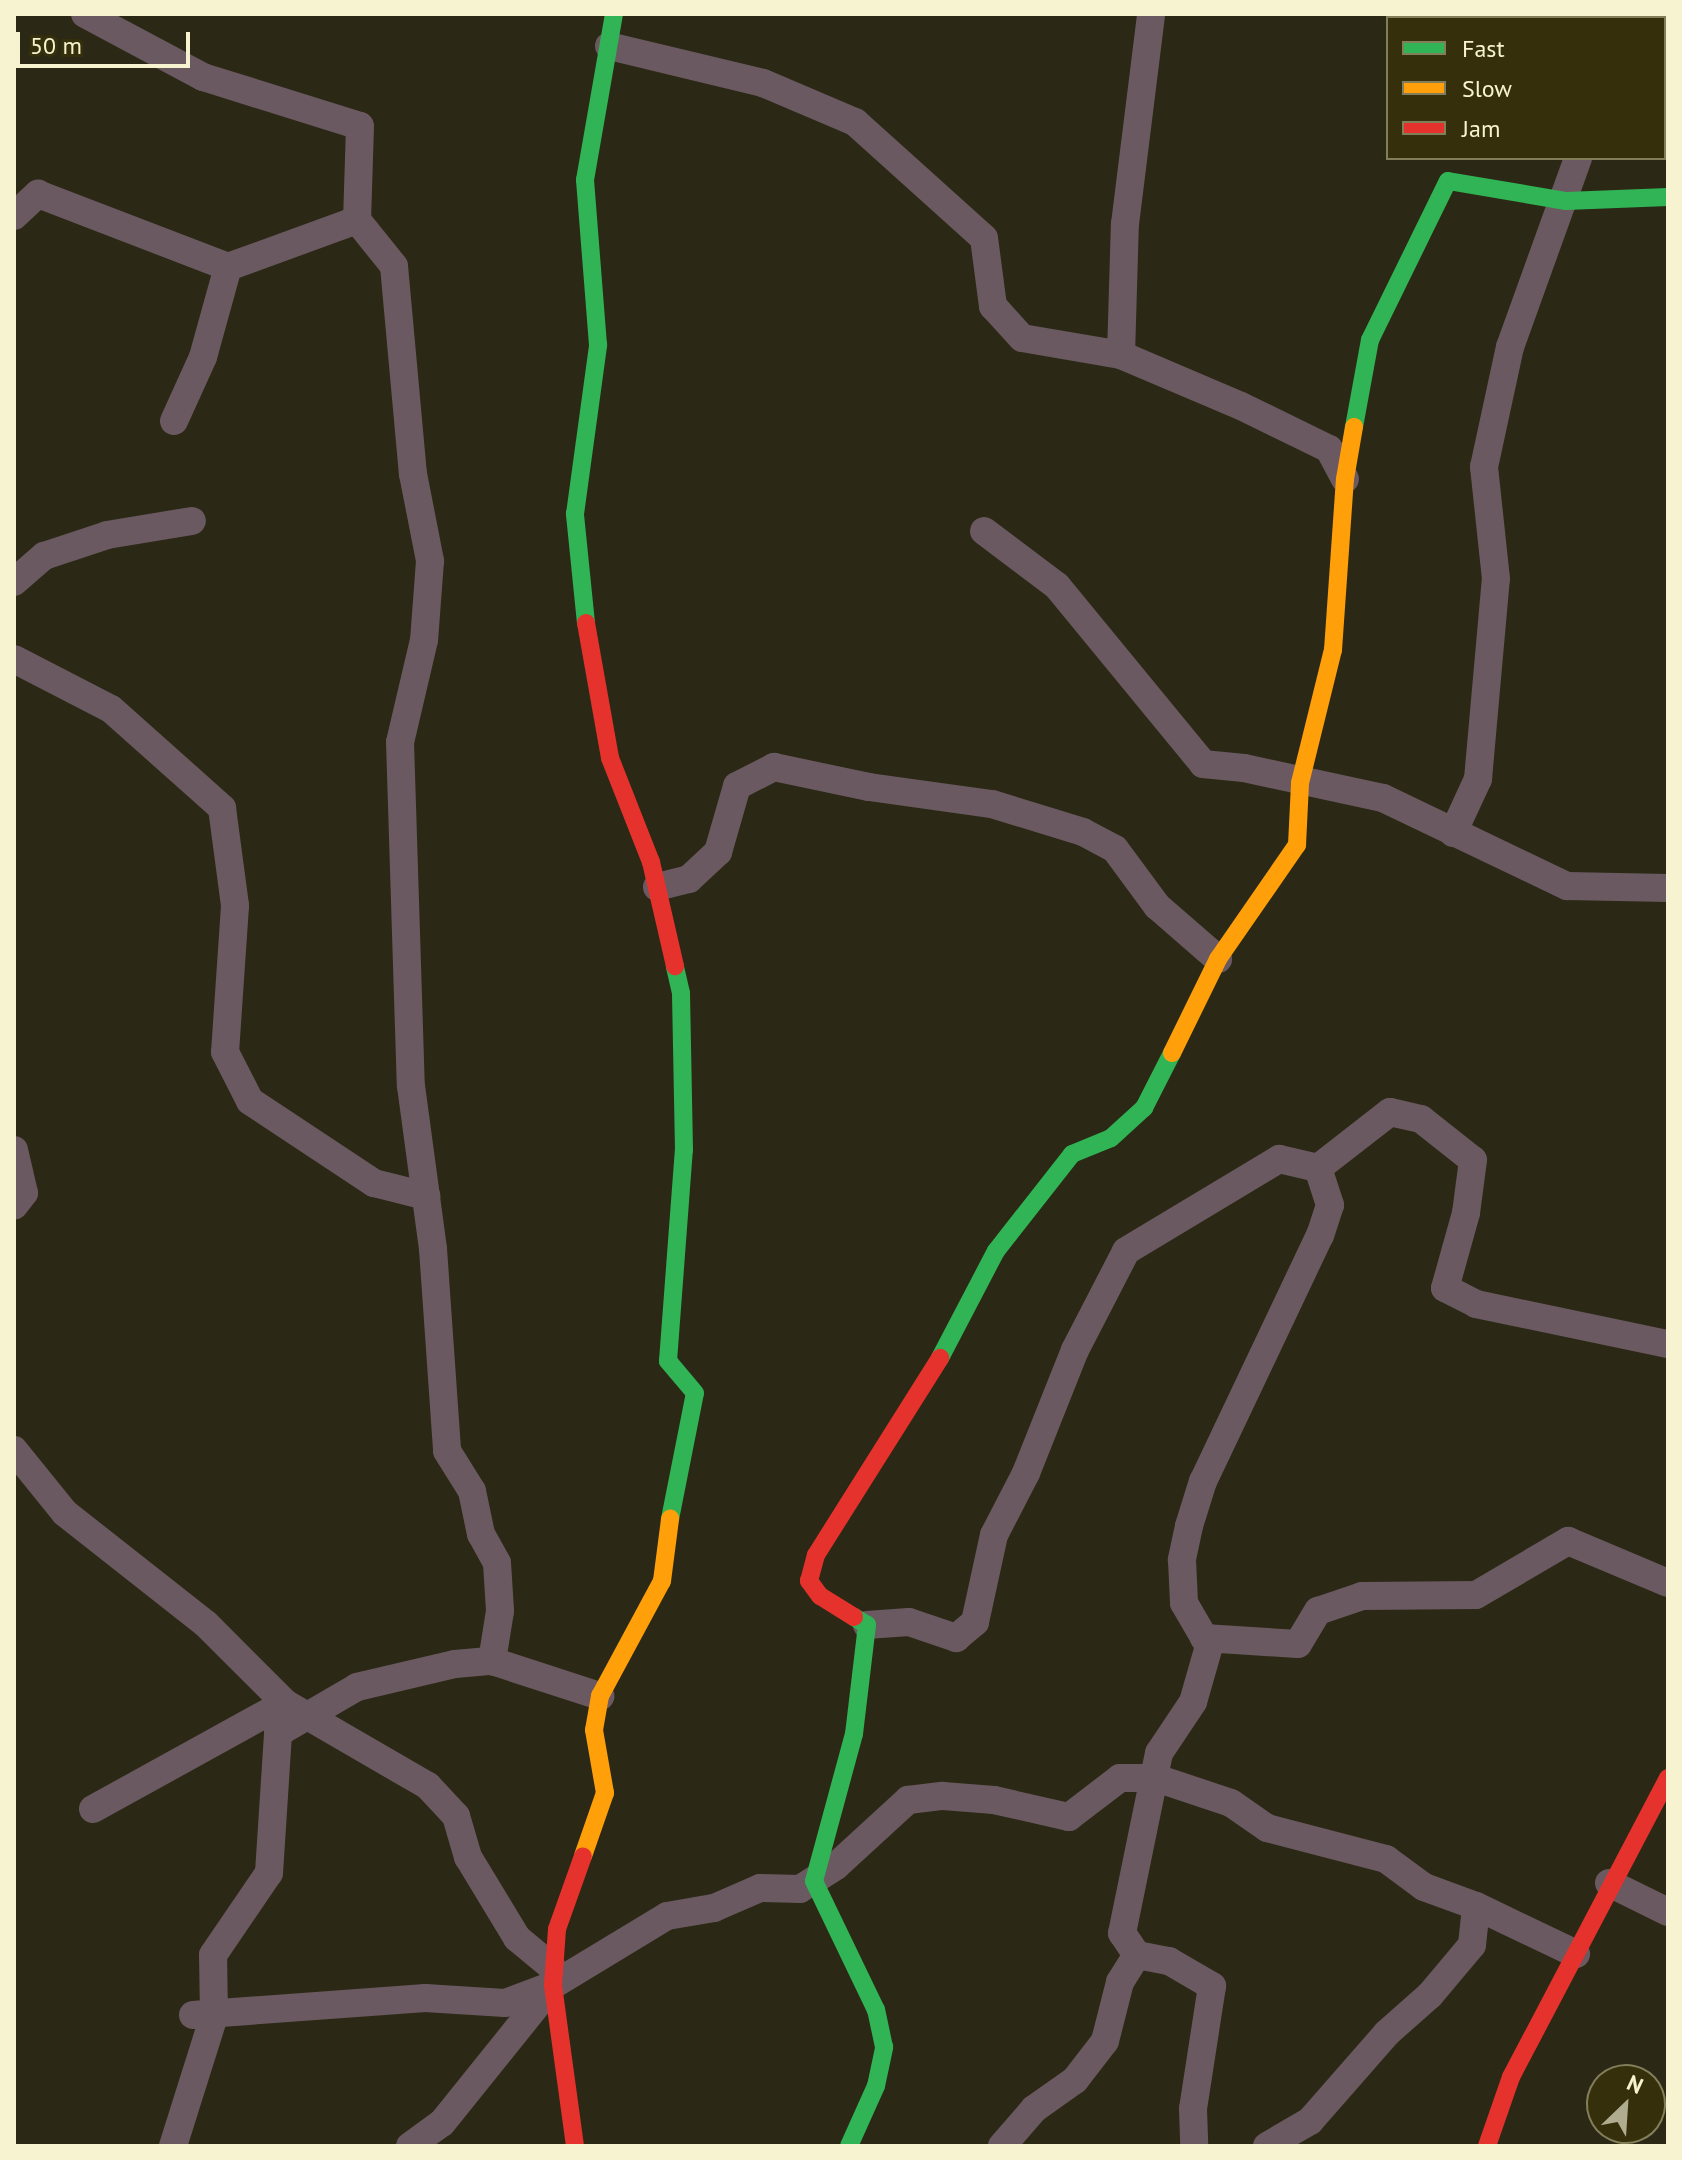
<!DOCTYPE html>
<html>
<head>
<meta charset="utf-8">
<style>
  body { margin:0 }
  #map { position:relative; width:1682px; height:2160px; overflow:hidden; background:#2b2915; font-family:"PT Sans",sans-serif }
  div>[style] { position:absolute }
  .street>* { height:28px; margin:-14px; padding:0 14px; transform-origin:14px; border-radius:14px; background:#6b5961 }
  .fast>* { height:18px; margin:-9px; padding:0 9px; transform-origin:9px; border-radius:9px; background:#30b455 }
  .slow>* { height:18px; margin:-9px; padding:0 9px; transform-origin:9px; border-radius:9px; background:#ff9f0a }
  .jam>* { height:18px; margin:-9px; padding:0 9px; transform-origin:9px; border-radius:9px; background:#e5322d }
  span { translate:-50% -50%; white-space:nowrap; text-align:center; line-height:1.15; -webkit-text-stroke:8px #35300b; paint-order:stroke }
  .frame { position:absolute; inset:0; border:16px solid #f7f3d1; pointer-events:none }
  .legend { position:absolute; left:1386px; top:16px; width:280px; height:144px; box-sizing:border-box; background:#35300b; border:2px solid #837e5a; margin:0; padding:10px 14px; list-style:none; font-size:24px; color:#f7f3d1 }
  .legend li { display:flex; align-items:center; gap:16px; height:40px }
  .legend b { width:40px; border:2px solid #837e5a }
  .north { position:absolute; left:1586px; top:2064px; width:80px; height:80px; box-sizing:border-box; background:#35300b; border:2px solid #837e5a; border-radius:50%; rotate:25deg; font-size:22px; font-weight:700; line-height:32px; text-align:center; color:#f7f3d1 }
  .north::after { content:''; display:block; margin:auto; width:28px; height:36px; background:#b0ac8f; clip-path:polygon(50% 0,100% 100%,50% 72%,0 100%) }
  .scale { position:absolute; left:16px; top:32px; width:174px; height:36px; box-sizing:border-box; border:4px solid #f7f3d1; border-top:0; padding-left:10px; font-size:24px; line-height:28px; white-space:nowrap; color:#f7f3d1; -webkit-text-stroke:6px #35300b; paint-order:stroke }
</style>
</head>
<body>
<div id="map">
  <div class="street">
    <i style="left:85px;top:14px;width:134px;rotate:28.1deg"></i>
    <i style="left:203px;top:77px;width:164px;rotate:17.3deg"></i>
    <i style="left:360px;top:126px;width:94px;rotate:91.8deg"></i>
    <i style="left:357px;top:220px;width:59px;rotate:51.2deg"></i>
    <i style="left:394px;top:266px;width:209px;rotate:84.8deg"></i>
    <i style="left:413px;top:474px;width:89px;rotate:78.9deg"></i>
    <i style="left:430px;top:561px;width:79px;rotate:94.3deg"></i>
    <i style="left:424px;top:640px;width:105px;rotate:103.2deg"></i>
    <i style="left:400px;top:742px;width:344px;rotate:88.2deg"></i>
    <i style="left:411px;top:1086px;width:164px;rotate:82.3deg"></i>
    <i style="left:433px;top:1249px;width:202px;rotate:86deg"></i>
    <i style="left:447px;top:1451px;width:47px;rotate:58deg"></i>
    <i style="left:472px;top:1491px;width:44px;rotate:78.2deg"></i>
    <i style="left:481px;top:1534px;width:33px;rotate:61deg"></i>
    <i style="left:497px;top:1563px;width:48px;rotate:86.4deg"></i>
    <i style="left:500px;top:1611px;width:51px;rotate:99.1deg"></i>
    <i style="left:1618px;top:18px;width:4px;rotate:-76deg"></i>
    <i style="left:609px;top:46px;width:158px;rotate:13.5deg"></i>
    <i style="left:763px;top:83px;width:100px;rotate:23deg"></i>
    <i style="left:855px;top:122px;width:173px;rotate:42deg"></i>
    <i style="left:984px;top:238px;width:69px;rotate:82.5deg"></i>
    <i style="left:993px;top:306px;width:43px;rotate:47.8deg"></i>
    <i style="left:1022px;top:338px;width:100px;rotate:9.7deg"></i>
    <i style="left:1121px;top:355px;width:130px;rotate:23deg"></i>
    <i style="left:1241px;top:406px;width:98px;rotate:26deg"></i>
    <i style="left:1329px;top:449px;width:34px;rotate:62deg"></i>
    <i style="left:14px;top:216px;width:33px;rotate:-43deg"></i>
    <i style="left:38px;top:194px;width:204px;rotate:21deg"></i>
    <i style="left:228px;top:267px;width:137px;rotate:-20deg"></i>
    <i style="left:1121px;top:355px;width:131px;rotate:-88.3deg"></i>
    <i style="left:1125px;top:224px;width:212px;rotate:-82.9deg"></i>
    <i style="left:174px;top:421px;width:70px;rotate:-65.6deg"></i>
    <i style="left:203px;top:357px;width:93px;rotate:-74.5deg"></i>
    <i style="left:984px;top:531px;width:91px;rotate:37deg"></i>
    <i style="left:1057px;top:586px;width:230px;rotate:50.6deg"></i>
    <i style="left:1203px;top:764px;width:41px;rotate:5.6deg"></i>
    <i style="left:1244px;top:768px;width:142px;rotate:12.2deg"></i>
    <i style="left:1383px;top:798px;width:204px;rotate:25.6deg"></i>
    <i style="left:1567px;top:886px;width:101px;rotate:1.1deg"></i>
    <i style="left:14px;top:582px;width:40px;rotate:-41deg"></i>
    <i style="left:44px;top:556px;width:66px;rotate:-18.4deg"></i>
    <i style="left:107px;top:535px;width:86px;rotate:-9.4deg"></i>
    <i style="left:14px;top:659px;width:109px;rotate:27.3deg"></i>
    <i style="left:111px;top:709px;width:149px;rotate:41.7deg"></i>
    <i style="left:222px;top:808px;width:99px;rotate:82.4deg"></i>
    <i style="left:235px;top:906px;width:146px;rotate:93.9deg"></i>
    <i style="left:225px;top:1052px;width:55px;rotate:63deg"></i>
    <i style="left:250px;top:1101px;width:149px;rotate:33.5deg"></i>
    <i style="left:374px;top:1183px;width:54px;rotate:14deg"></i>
    <i style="left:1453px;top:833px;width:60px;rotate:-65.2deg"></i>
    <i style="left:1478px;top:779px;width:201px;rotate:-84.9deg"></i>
    <i style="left:1496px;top:579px;width:113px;rotate:-96.1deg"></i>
    <i style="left:1484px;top:467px;width:123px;rotate:-77.8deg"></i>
    <i style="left:1510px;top:347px;width:201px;rotate:-70.2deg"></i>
    <i style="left:657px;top:887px;width:33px;rotate:-14deg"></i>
    <i style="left:689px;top:879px;width:40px;rotate:-43deg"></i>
    <i style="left:718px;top:852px;width:69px;rotate:-73.9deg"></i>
    <i style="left:737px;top:786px;width:42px;rotate:-27.2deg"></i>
    <i style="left:774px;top:767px;width:97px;rotate:11.9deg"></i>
    <i style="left:869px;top:787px;width:124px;rotate:7.9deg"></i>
    <i style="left:992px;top:804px;width:95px;rotate:17.1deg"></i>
    <i style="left:1083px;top:832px;width:36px;rotate:28deg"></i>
    <i style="left:1115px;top:849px;width:71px;rotate:53.6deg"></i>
    <i style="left:1157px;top:906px;width:81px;rotate:41deg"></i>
    <i style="left:14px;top:1150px;width:44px;rotate:76.9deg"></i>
    <i style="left:24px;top:1193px;width:16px;rotate:128deg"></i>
    <i style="left:1318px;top:1168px;width:91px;rotate:-37.9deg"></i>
    <i style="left:1390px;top:1112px;width:32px;rotate:13deg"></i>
    <i style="left:1421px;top:1119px;width:66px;rotate:38.3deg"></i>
    <i style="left:1473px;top:1160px;width:53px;rotate:97.5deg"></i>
    <i style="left:1466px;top:1213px;width:78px;rotate:105.6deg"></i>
    <i style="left:1445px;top:1288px;width:35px;rotate:27deg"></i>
    <i style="left:1476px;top:1304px;width:196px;rotate:11.8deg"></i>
    <i style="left:14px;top:1450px;width:81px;rotate:51deg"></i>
    <i style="left:65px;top:1513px;width:179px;rotate:38.2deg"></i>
    <i style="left:206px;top:1624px;width:112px;rotate:45deg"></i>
    <i style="left:285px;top:1703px;width:165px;rotate:30.1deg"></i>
    <i style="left:428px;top:1786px;width:41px;rotate:47deg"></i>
    <i style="left:456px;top:1816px;width:43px;rotate:73.7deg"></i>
    <i style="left:468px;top:1857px;width:95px;rotate:58.8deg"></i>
    <i style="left:517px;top:1938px;width:45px;rotate:39.6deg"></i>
    <i style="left:867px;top:1625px;width:42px;rotate:-4.1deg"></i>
    <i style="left:909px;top:1622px;width:50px;rotate:18.8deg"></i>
    <i style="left:956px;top:1638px;width:25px;rotate:-40deg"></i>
    <i style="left:975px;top:1622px;width:89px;rotate:-77.7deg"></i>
    <i style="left:994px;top:1535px;width:70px;rotate:-62.7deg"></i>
    <i style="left:1026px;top:1473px;width:132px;rotate:-68.3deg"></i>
    <i style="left:1075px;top:1350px;width:111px;rotate:-62.7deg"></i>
    <i style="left:1126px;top:1251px;width:179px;rotate:-31deg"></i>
    <i style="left:1279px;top:1159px;width:40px;rotate:13deg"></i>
    <i style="left:1318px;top:1168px;width:39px;rotate:72deg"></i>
    <i style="left:1330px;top:1205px;width:32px;rotate:108deg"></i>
    <i style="left:1320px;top:1235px;width:272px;rotate:115.4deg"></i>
    <i style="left:1203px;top:1481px;width:47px;rotate:107.3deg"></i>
    <i style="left:1189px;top:1526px;width:35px;rotate:102deg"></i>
    <i style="left:1182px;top:1560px;width:43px;rotate:87.3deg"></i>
    <i style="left:1184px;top:1603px;width:50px;rotate:59.8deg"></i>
    <i style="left:1209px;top:1646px;width:58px;rotate:105.9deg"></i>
    <i style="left:1193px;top:1702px;width:61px;rotate:123.7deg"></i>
    <i style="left:1159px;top:1753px;width:184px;rotate:101.6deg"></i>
    <i style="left:1122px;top:1933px;width:27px;rotate:56deg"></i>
    <i style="left:1137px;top:1955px;width:33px;rotate:11deg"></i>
    <i style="left:1169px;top:1961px;width:50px;rotate:30.2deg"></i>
    <i style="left:1212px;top:1986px;width:124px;rotate:98.8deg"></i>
    <i style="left:1193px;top:2109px;width:37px;rotate:88deg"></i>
    <i style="left:1204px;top:1638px;width:94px;rotate:3.7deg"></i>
    <i style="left:1298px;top:1644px;width:39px;rotate:-59deg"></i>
    <i style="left:1318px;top:1611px;width:46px;rotate:-18.8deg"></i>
    <i style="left:1362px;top:1596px;width:114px;rotate:-0.5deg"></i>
    <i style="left:1476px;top:1595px;width:107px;rotate:-30.4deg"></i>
    <i style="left:1568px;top:1541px;width:108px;rotate:22.8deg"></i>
    <i style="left:93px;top:1809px;width:219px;rotate:-28.9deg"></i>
    <i style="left:1609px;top:1883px;width:66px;rotate:26.2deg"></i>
    <i style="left:193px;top:2015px;width:233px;rotate:-4.2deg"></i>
    <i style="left:425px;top:1998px;width:80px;rotate:3.6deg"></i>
    <i style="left:505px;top:2003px;width:51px;rotate:-20.6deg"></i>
    <i style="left:173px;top:2146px;width:136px;rotate:-72.5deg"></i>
    <i style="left:214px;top:2016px;width:61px;rotate:-90.9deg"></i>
    <i style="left:213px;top:1955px;width:99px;rotate:-55.7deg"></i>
    <i style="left:269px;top:1873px;width:140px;rotate:-86.3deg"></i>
    <i style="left:278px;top:1733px;width:91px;rotate:-30.2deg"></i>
    <i style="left:357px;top:1687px;width:101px;rotate:-13.2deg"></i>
    <i style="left:455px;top:1664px;width:37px;rotate:-5deg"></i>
    <i style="left:492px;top:1661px;width:114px;rotate:18deg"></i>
    <i style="left:410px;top:2146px;width:39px;rotate:-36deg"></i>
    <i style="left:442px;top:2123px;width:177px;rotate:-51.2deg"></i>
    <i style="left:553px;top:1985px;width:133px;rotate:-31.2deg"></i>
    <i style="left:667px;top:1916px;width:48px;rotate:-9.7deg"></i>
    <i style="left:714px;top:1908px;width:50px;rotate:-23.5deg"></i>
    <i style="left:760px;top:1888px;width:40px;rotate:1.4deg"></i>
    <i style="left:800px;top:1889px;width:43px;rotate:-32.6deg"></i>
    <i style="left:836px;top:1866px;width:98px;rotate:-42.5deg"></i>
    <i style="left:908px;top:1800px;width:35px;rotate:-7deg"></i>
    <i style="left:943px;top:1796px;width:51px;rotate:4.5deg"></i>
    <i style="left:994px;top:1800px;width:77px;rotate:12.8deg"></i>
    <i style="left:1069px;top:1817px;width:64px;rotate:-37.4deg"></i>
    <i style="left:1120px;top:1778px;width:36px"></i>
    <i style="left:1156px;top:1778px;width:79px;rotate:18.4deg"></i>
    <i style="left:1231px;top:1803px;width:44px;rotate:34.8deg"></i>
    <i style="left:1267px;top:1828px;width:123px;rotate:14.6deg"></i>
    <i style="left:1386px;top:1859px;width:47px;rotate:36.4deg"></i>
    <i style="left:1424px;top:1887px;width:55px;rotate:20.1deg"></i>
    <i style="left:1002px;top:2146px;width:49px;rotate:-49.1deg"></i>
    <i style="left:1034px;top:2109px;width:50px;rotate:-35.3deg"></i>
    <i style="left:1075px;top:2080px;width:49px;rotate:-52.4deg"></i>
    <i style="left:1105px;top:2041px;width:61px;rotate:-75.7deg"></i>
    <i style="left:1120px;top:1982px;width:32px;rotate:-58deg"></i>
    <i style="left:1267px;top:2146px;width:50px;rotate:-30.2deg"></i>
    <i style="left:1310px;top:2121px;width:117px;rotate:-48.8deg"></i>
    <i style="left:1387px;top:2033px;width:57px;rotate:-41.5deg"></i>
    <i style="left:1430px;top:1995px;width:65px;rotate:-50deg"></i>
    <i style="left:1472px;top:1945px;width:39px;rotate:-84deg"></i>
    <i style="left:1476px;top:1906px;width:111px;rotate:25.6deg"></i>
  </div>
  <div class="fast">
    <i style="left:1354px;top:427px;width:88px;rotate:-79.6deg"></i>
    <i style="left:1370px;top:340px;width:177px;rotate:-63.9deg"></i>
    <i style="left:1448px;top:181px;width:120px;rotate:9.6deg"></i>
    <i style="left:1566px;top:201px;width:102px;rotate:-2.2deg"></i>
    <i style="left:586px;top:623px;width:110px;rotate:-95.8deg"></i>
    <i style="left:575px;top:514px;width:171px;rotate:-82.2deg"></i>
    <i style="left:598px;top:345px;width:166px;rotate:-94.5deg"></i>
    <i style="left:585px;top:180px;width:169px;rotate:-80.1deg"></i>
    <i style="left:940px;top:1358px;width:121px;rotate:-62.4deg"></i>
    <i style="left:996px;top:1251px;width:123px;rotate:-51.9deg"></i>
    <i style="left:1072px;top:1154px;width:42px;rotate:-22.3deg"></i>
    <i style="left:1111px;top:1138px;width:45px;rotate:-42.3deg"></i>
    <i style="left:1144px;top:1108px;width:62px;rotate:-63deg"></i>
    <i style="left:670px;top:1519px;width:128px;rotate:-78.8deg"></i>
    <i style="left:695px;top:1393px;width:42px;rotate:-130.2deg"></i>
    <i style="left:668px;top:1361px;width:212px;rotate:-85.7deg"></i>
    <i style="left:684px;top:1150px;width:157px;rotate:-91.1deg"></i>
    <i style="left:681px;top:993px;width:28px;rotate:-103deg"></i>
    <i style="left:849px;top:2146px;width:66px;rotate:-65.8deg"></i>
    <i style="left:876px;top:2086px;width:40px;rotate:-78deg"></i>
    <i style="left:884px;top:2047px;width:38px;rotate:-102deg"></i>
    <i style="left:876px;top:2010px;width:143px;rotate:-115.7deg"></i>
    <i style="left:814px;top:1881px;width:152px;rotate:-74.8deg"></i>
    <i style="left:854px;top:1734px;width:110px;rotate:-83.2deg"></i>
    <i style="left:867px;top:1625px;width:15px;rotate:-148deg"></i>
  </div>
  <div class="slow">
    <i style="left:1172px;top:1053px;width:105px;rotate:-63.9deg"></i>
    <i style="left:1218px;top:959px;width:139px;rotate:-55.3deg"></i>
    <i style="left:1297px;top:845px;width:62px;rotate:-87.2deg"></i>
    <i style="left:1300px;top:783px;width:137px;rotate:-76.1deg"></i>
    <i style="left:1333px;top:650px;width:171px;rotate:-86deg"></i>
    <i style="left:1345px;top:479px;width:53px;rotate:-80.2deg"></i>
    <i style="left:583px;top:1856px;width:67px;rotate:-70.8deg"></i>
    <i style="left:605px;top:1793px;width:64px;rotate:-99.9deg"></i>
    <i style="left:594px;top:1730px;width:35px;rotate:-80deg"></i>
    <i style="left:600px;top:1696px;width:131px;rotate:-61.7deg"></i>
    <i style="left:662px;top:1581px;width:63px;rotate:-82.6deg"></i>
  </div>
  <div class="jam">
    <i style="left:586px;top:623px;width:137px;rotate:79.9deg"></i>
    <i style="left:610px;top:758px;width:112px;rotate:68.5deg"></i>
    <i style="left:651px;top:862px;width:107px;rotate:77deg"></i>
    <i style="left:854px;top:1617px;width:40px;rotate:-148deg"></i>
    <i style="left:820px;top:1596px;width:19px;rotate:-126deg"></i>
    <i style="left:809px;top:1581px;width:27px;rotate:-75deg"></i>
    <i style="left:816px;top:1555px;width:233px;rotate:-57.8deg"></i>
    <i style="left:575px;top:2146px;width:162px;rotate:-97.8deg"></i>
    <i style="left:553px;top:1985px;width:56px;rotate:-85.9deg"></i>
    <i style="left:557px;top:1929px;width:77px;rotate:-70.4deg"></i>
    <i style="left:1487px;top:2146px;width:73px;rotate:-70.8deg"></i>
    <i style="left:1511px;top:2077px;width:338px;rotate:-62.3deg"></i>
  </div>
  <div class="frame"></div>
  <ul class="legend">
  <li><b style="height:10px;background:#30b455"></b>Fast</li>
  <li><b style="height:10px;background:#ff9f0a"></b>Slow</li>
  <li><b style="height:10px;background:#e5322d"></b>Jam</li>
  </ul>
  <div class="north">N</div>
  <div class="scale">50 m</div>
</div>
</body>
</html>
